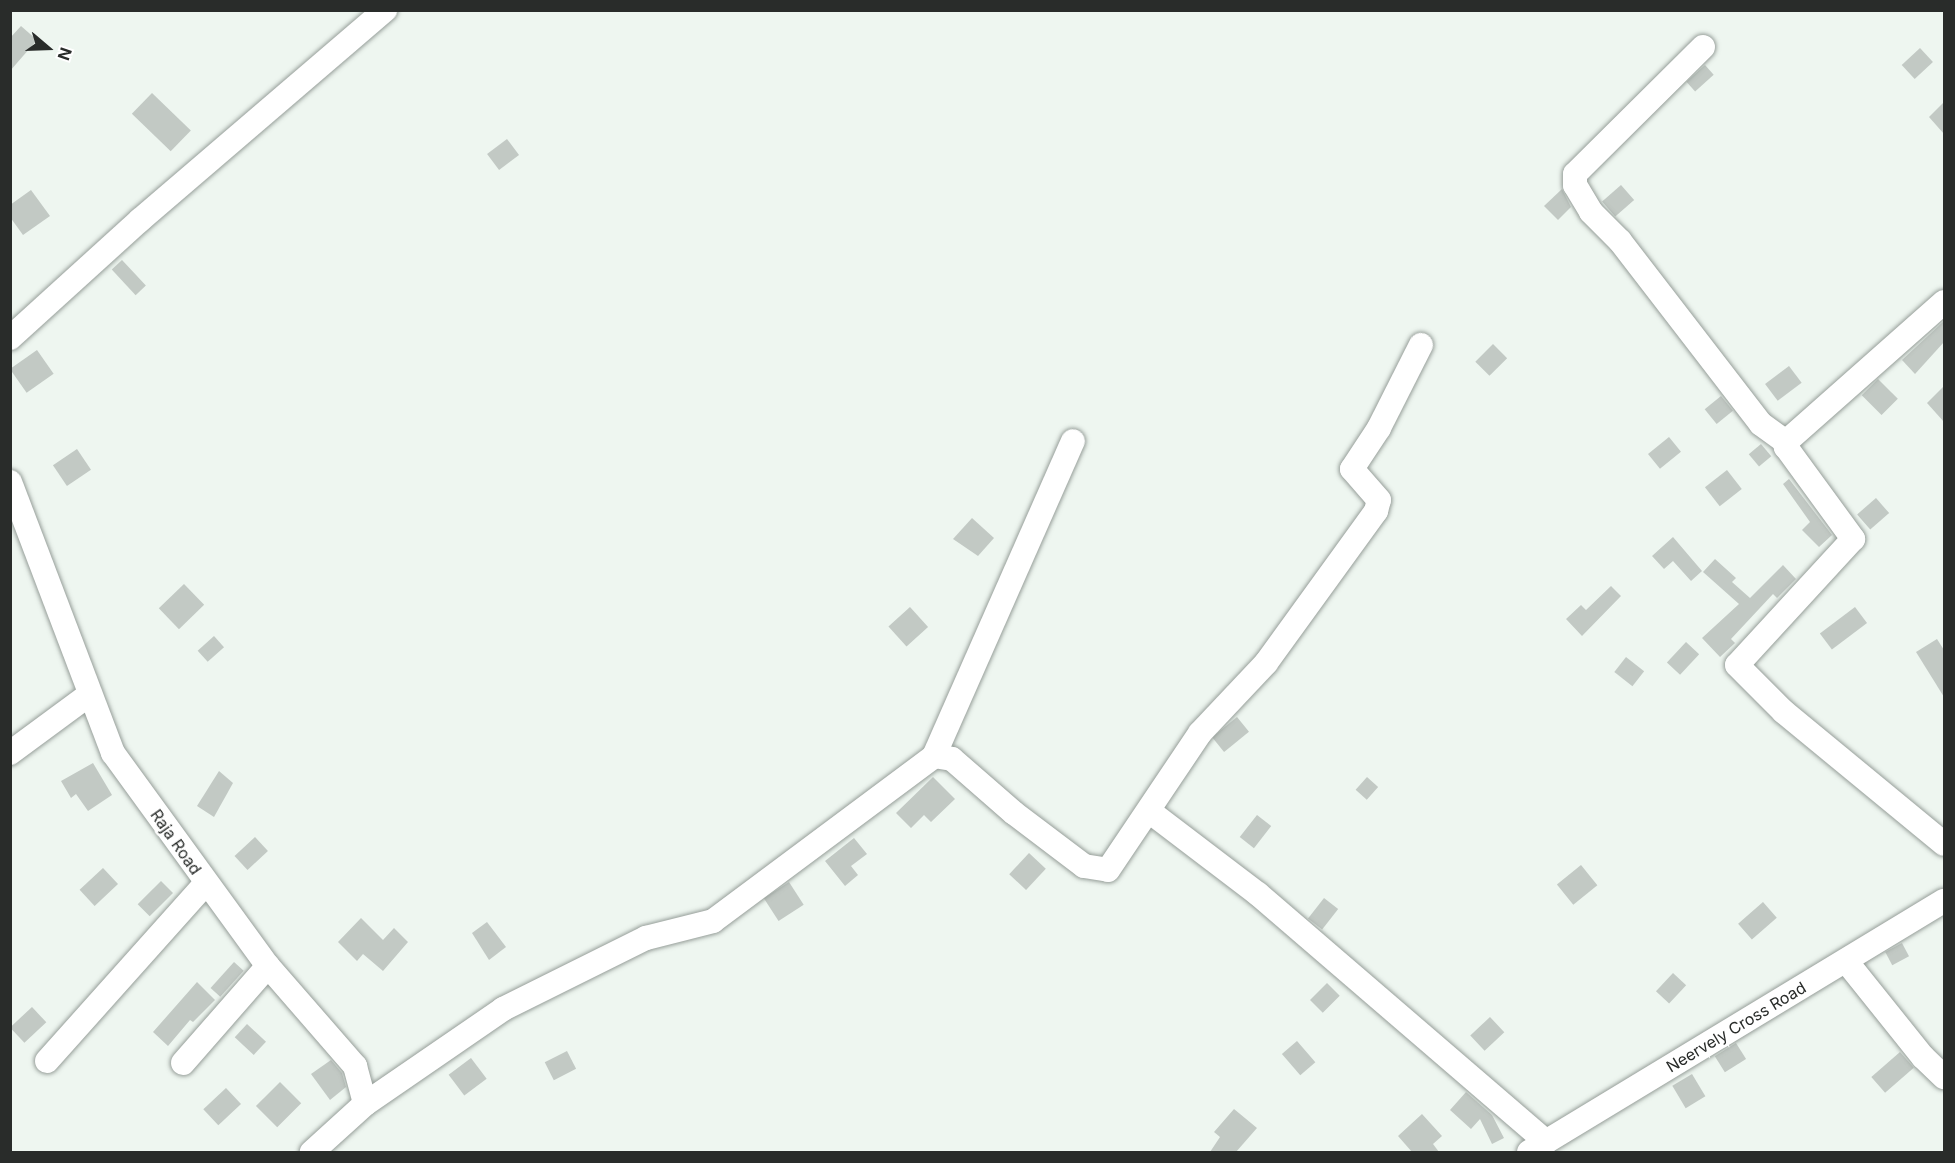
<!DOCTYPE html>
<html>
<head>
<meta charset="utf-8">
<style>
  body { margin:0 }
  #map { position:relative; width:1955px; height:1163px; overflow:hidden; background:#eef6f0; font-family:Inter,sans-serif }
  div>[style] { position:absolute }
  .building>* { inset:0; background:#c2c9c4; transform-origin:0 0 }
  .roads { filter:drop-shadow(0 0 2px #969e99) drop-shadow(0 0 2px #969e99) }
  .minor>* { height:24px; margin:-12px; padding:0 12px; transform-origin:12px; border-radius:12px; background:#fff }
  span { translate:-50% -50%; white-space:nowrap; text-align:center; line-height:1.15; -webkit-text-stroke:5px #fff; paint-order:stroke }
  .street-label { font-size:16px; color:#292c2a }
  .frame { position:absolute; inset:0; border:12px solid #292c2a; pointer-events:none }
  .north { position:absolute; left:18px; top:18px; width:60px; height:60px; -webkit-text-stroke:4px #fff; paint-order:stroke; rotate:109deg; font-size:16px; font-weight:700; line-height:24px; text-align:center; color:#292c2a }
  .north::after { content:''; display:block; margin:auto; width:21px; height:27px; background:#292c2a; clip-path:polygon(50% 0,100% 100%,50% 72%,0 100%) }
</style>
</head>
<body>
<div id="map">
  <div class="building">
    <i style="clip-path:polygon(21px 26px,37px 40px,10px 71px,10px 38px)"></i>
    <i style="left:1920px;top:48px;width:19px;height:25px;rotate:47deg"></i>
    <i style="left:1705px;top:65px;width:13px;height:25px;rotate:48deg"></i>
    <i style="left:152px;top:93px;width:54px;height:29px;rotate:44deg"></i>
    <i style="clip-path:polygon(1944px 102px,1944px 134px,1929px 117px)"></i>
    <i style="left:507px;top:139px;width:20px;height:25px;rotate:53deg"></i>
    <i style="left:1621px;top:185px;width:20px;height:25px;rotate:49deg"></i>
    <i style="clip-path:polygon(1562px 189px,1571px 207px,1558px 220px,1544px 206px)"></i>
    <i style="clip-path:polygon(31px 190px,50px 216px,23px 235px,10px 217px,10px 205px)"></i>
    <i style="left:122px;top:260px;width:35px;height:14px;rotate:47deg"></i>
    <i style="clip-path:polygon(1944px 321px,1944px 342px,1915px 374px,1902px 360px)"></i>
    <i style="left:1493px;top:344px;width:20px;height:25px;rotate:45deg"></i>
    <i style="left:37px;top:350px;width:29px;height:33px;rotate:55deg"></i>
    <i style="left:1789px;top:366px;width:21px;height:30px;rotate:53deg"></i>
    <i style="left:1878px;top:379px;width:28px;height:23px;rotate:45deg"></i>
    <i style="clip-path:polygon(1944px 386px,1944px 422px,1927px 403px)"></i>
    <i style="left:1721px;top:396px;width:19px;height:21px;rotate:51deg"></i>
    <i style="left:1669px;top:437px;width:19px;height:27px;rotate:51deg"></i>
    <i style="left:1761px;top:444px;width:16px;height:16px;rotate:50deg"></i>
    <i style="left:77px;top:449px;width:25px;height:29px;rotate:56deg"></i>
    <i style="left:1727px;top:470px;width:24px;height:28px;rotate:52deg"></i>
    <i style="clip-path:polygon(1789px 479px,1832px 535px,1819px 547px,1802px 530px,1810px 522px,1783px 484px)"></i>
    <i style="left:1876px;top:498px;width:20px;height:25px;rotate:49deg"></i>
    <i style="clip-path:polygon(972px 518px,994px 538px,978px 556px,953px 539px)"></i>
    <i style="clip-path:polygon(1673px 537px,1702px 571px,1691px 581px,1673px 561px,1664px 569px,1652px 556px)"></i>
    <i style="clip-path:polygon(1715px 559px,1736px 578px,1732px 582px,1750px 598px,1783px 565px,1796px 579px,1777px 598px,1773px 594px,1731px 639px,1735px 643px,1720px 657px,1702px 638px,1739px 604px,1703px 572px)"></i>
    <i style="left:184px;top:584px;width:29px;height:35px;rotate:46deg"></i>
    <i style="clip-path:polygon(1611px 586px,1621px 596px,1582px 636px,1566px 619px,1581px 605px,1586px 610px)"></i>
    <i style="left:910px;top:607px;width:27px;height:29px;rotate:48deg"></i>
    <i style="left:1855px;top:607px;width:20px;height:44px;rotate:53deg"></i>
    <i style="left:214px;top:636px;width:15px;height:22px;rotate:48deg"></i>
    <i style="clip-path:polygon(1937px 639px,1944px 650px,1944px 697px,1916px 652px)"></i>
    <i style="left:1686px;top:642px;width:18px;height:28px;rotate:43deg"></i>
    <i style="left:1626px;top:657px;width:23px;height:19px;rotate:38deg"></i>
    <i style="left:1237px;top:717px;width:19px;height:32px;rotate:51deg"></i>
    <i style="clip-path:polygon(93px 763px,112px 795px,88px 811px,76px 794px,71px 798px,61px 781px)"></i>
    <i style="clip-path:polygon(219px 771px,233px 783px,214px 817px,197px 806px)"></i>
    <i style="clip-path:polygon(933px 777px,955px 799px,931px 822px,924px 815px,911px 828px,896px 813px)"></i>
    <i style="left:1367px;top:777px;width:15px;height:17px;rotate:42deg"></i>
    <i style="left:1257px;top:815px;width:18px;height:28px;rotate:38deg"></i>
    <i style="left:255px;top:837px;width:19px;height:28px;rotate:47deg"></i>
    <i style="clip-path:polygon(854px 838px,867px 854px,851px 866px,858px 875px,845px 886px,825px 861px)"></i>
    <i style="left:1029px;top:853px;width:23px;height:29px;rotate:43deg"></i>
    <i style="left:1581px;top:865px;width:26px;height:31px;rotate:51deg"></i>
    <i style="left:103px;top:868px;width:22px;height:32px;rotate:47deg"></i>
    <i style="left:161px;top:881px;width:17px;height:33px;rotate:45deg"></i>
    <i style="left:789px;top:882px;width:27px;height:30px;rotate:57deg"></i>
    <i style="left:1324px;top:898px;width:18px;height:26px;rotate:38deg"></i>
    <i style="left:1763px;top:902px;width:21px;height:33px;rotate:49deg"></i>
    <i style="clip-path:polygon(361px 918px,383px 940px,394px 928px,408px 942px,383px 971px,363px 954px,357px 961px,338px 942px)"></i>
    <i style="clip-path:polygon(487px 922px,506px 947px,489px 960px,472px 933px)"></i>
    <i style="left:1902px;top:943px;width:15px;height:19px;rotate:62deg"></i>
    <i style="left:234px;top:962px;width:13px;height:35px;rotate:42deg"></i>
    <i style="left:1673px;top:973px;width:18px;height:25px;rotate:43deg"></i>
    <i style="clip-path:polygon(197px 982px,215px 1000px,193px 1022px,190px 1020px,168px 1046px,153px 1032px)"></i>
    <i style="left:1327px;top:983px;width:18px;height:24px;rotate:45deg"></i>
    <i style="left:32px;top:1007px;width:21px;height:30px;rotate:47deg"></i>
    <i style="left:1490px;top:1017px;width:21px;height:27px;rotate:47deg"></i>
    <i style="left:247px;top:1024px;width:26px;height:18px;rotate:43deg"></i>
    <i style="left:1297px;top:1041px;width:28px;height:20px;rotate:49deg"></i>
    <i style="left:1736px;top:1043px;width:19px;height:25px;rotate:58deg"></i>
    <i style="left:567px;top:1051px;width:20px;height:25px;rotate:63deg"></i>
    <i style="left:1900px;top:1052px;width:21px;height:38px;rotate:49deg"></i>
    <i style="left:471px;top:1058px;width:26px;height:28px;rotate:53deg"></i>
    <i style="clip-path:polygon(331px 1060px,342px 1073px,346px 1087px,330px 1100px,311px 1074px)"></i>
    <i style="left:1692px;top:1074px;width:26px;height:23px;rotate:59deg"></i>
    <i style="left:280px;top:1082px;width:30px;height:34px;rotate:45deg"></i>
    <i style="left:226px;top:1088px;width:22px;height:31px;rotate:47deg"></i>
    <i style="clip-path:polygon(1466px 1092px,1492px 1115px,1504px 1138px,1492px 1144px,1480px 1119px,1471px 1129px,1450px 1110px)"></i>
    <i style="clip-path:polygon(1234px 1109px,1257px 1128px,1236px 1152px,1210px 1152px,1220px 1137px,1214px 1132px)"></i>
    <i style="clip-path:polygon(1422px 1114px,1442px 1136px,1433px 1144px,1439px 1152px,1412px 1152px,1398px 1136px)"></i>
  </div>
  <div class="roads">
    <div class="minor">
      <i style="left:1703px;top:47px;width:180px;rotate:135.2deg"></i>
      <i style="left:1575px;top:174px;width:11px;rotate:90deg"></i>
      <i style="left:1575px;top:185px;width:31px;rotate:59deg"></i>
      <i style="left:1591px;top:212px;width:41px;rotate:45deg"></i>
      <i style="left:1620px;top:241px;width:231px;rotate:52.4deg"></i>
      <i style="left:1761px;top:424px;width:32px;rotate:36deg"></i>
      <i style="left:1944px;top:302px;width:207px;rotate:138.5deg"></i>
      <i style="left:1789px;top:439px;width:9px;rotate:111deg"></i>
      <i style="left:1786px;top:447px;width:114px;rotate:53.9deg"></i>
      <i style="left:1853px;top:539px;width:171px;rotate:132.6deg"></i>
      <i style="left:1737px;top:665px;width:66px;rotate:45deg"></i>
      <i style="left:1784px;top:712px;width:207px;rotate:39.5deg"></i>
      <i style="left:10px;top:338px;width:176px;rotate:-42.2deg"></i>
      <i style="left:140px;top:220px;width:323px;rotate:-40.6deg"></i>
      <i style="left:10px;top:482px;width:290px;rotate:69.2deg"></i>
      <i style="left:113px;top:753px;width:263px;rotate:54deg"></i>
      <i style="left:268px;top:966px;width:133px;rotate:49deg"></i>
      <i style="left:355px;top:1066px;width:39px;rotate:75deg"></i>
      <i style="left:365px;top:1104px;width:72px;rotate:137.8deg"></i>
      <i style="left:10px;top:753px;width:99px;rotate:-36.4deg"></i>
      <i style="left:934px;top:756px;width:344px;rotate:-66.2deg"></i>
      <i style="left:1149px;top:811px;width:137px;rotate:37.3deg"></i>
      <i style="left:1258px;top:894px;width:380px;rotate:40.7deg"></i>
      <i style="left:1846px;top:961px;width:123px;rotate:51.3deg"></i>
      <i style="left:1923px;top:1057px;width:29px;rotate:44deg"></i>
      <i style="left:47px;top:1061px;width:237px;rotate:-48.2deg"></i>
      <i style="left:183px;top:1063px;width:129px;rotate:-48.8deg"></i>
      <i style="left:365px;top:1104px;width:168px;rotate:-34.5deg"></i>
      <i style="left:503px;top:1009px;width:160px;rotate:-26.4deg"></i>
      <i style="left:646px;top:938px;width:69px;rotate:-14.2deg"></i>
      <i style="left:713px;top:921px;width:276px;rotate:-36.7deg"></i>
      <i style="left:934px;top:756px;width:18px;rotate:9deg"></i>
      <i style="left:952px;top:759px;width:82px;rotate:41.1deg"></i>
      <i style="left:1014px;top:813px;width:88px;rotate:37.1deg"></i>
      <i style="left:1084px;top:866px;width:24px;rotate:9deg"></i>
      <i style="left:1108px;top:870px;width:165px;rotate:-56.1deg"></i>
      <i style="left:1200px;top:733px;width:96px;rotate:-46.7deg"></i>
      <i style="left:1266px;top:663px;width:188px;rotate:-54.1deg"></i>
      <i style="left:1376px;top:511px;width:11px;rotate:-75deg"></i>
      <i style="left:1379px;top:500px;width:41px;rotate:-131.1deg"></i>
      <i style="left:1352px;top:469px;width:49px;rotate:-56.6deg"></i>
      <i style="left:1379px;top:428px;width:93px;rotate:-63.2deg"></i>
      <i style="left:1529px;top:1152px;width:485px;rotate:-31.2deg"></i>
    </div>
  </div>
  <div class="street-label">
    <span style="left:176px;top:842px;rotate:55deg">Raja Road</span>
    <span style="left:1736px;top:1027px;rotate:-31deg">Neervely Cross Road</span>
  </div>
  <div class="frame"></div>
  <div class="north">N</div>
</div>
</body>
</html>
